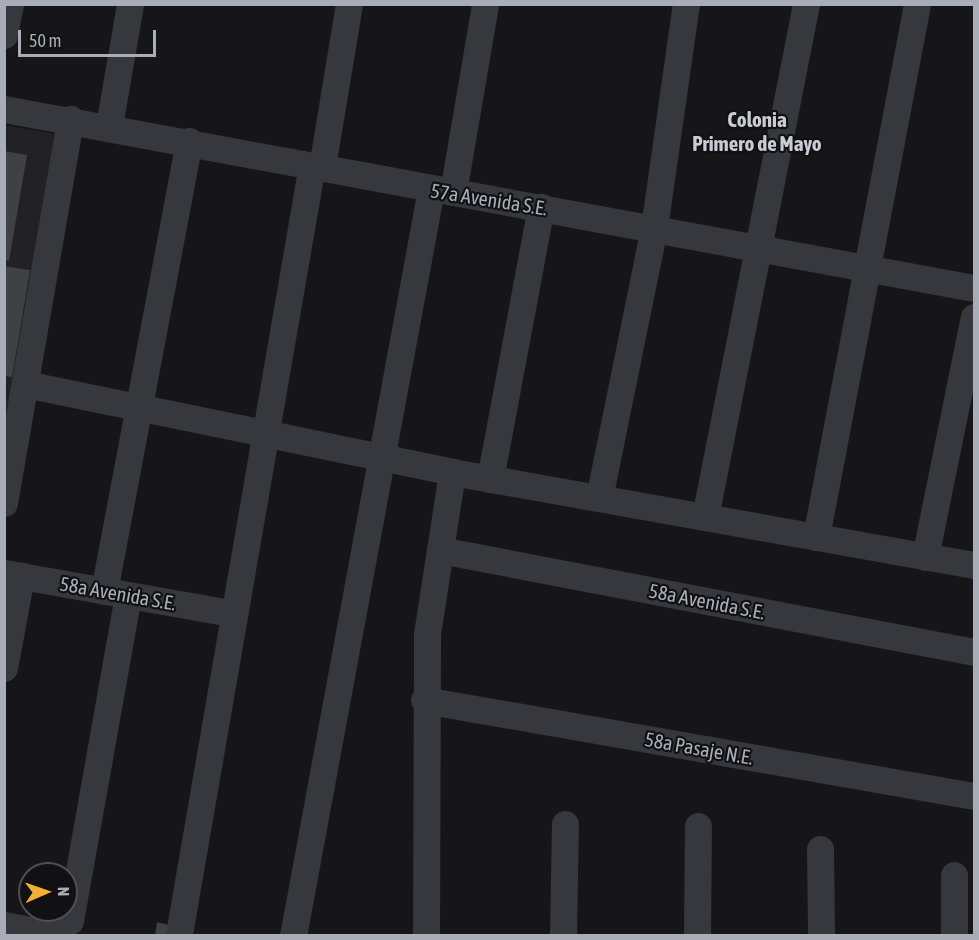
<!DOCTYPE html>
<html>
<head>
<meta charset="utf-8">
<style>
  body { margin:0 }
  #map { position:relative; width:979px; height:940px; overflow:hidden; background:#161618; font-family:"Asap Condensed",sans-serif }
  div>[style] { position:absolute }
  .built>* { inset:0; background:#222225 }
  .building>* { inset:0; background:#404145 }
  .minor>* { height:27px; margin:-13.5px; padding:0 13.5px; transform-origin:13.5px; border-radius:13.5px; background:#37383d }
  span { translate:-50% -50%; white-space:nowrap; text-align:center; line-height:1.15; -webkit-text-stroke:4.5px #111113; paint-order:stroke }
  .street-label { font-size:20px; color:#a8adb8 }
  .neighbourhood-label { font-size:21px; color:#c9ccd4; font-weight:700 }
  .frame { position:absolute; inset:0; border:6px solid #a8adb8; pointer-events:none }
  .north { position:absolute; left:18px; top:862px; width:60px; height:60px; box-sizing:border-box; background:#111113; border:2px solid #4d4f55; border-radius:50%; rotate:88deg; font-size:16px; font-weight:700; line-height:24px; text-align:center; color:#a8adb8 }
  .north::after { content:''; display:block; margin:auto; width:21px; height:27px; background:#f2b134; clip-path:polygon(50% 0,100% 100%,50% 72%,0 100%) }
  .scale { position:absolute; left:18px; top:30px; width:138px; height:27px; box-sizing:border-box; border:3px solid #a8adb8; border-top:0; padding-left:8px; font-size:18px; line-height:21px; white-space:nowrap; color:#a8adb8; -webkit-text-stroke:4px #111113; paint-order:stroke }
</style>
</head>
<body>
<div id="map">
  <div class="built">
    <i style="clip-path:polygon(5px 125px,60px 135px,5px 456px)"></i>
  </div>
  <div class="building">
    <i style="clip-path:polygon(4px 151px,27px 155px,9px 261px,4px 260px)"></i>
    <i style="clip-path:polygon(4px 266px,30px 270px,12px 377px,4px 376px)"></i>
    <i style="clip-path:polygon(157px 922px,176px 927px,174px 936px,155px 936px)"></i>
  </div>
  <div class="minor">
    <i style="left:4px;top:35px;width:32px;rotate:-79deg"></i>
    <i style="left:4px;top:109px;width:986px;rotate:10.46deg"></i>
    <i style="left:109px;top:126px;width:124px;rotate:-80.2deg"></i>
    <i style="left:322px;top:167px;width:165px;rotate:-80.6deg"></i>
    <i style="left:453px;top:192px;width:191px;rotate:-80.3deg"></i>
    <i style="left:25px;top:384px;width:436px;rotate:11.6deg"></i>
    <i style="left:452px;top:472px;width:530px;rotate:10.1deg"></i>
    <i style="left:490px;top:479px;width:277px;rotate:-79.4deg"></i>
    <i style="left:599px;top:498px;width:276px;rotate:-78.5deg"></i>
    <i style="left:654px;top:228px;width:226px;rotate:-81.9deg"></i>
    <i style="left:4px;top:503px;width:390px;rotate:-80.2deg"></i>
    <i style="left:705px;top:517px;width:523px;rotate:-78.86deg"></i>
    <i style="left:816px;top:537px;width:542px;rotate:-79.27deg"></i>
    <i style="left:440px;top:550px;width:544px;rotate:10.81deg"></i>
    <i style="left:925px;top:557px;width:245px;rotate:-78.5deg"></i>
    <i style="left:4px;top:573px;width:230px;rotate:10deg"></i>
    <i style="left:104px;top:591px;width:458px;rotate:-79.3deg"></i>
    <i style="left:4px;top:668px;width:94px;rotate:-79.5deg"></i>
    <i style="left:424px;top:700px;width:558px;rotate:9.9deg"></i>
    <i style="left:820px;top:849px;width:87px;rotate:89.3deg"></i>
    <i style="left:954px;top:875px;width:61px;rotate:90deg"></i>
    <i style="left:70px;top:921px;width:331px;rotate:-79.9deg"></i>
    <i style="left:4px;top:925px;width:60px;rotate:10.6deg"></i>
    <i style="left:179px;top:934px;width:780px;rotate:-80.19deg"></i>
    <i style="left:293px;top:936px;width:760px;rotate:-79.53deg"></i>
    <i style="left:426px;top:936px;width:302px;rotate:-89.8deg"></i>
    <i style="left:427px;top:634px;width:164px;rotate:-81.2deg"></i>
    <i style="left:563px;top:936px;width:112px;rotate:-89deg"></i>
    <i style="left:697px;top:936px;width:110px;rotate:-89.5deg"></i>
  </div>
  <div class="street-label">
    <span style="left:489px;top:199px;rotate:9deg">57a Avenida S.E.</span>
    <span style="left:118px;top:593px;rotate:10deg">58a Avenida S.E.</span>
    <span style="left:707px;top:601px;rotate:11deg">58a Avenida S.E.</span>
    <span style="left:699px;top:748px;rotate:10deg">58a Pasaje N.E.</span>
  </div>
  <div class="neighbourhood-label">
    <span style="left:757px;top:131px">Colonia<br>Primero de Mayo</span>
  </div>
  <div class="frame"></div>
  <div class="north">N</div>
  <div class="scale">50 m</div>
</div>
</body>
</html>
